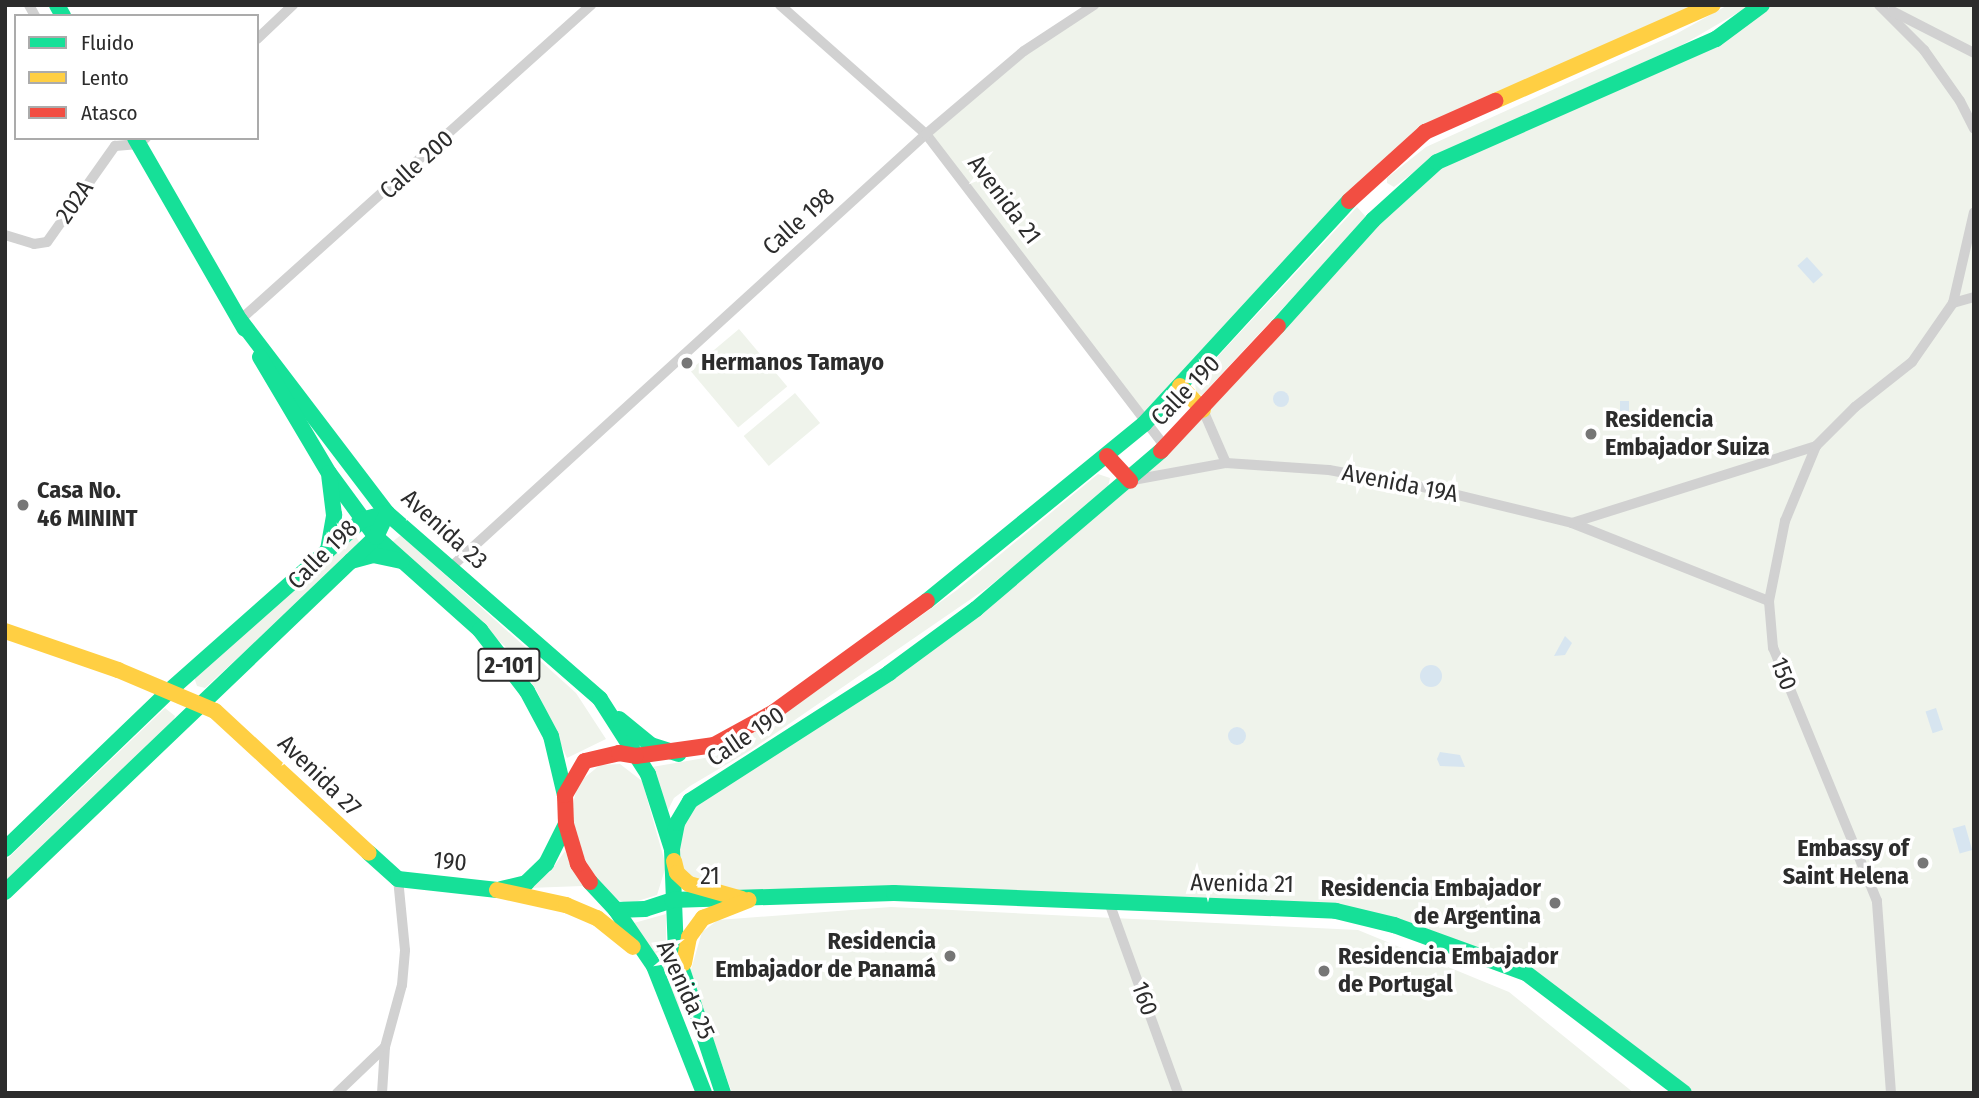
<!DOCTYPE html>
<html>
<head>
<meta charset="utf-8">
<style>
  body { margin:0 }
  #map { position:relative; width:1979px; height:1098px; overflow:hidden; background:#fff; font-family:"Fira Sans Condensed",sans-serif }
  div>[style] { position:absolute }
  .green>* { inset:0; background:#eff3eb; transform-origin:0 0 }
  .water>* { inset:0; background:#d7e5f0; transform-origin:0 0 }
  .round { border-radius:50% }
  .street>* { height:10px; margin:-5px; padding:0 5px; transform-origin:5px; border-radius:5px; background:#d1d1d1 }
  .fast>* { height:16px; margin:-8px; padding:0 8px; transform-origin:8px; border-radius:8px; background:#16e098 }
  .slow>* { height:16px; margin:-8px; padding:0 8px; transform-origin:8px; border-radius:8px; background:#ffcf43 }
  .jam>* { height:16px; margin:-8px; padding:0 8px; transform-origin:8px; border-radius:8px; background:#f24e42 }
  .dots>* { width:19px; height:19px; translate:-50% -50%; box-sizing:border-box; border:4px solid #fff; border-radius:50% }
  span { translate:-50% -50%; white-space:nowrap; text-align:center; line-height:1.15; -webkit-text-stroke:7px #fff; paint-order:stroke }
  .shield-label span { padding:2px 5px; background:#fff; border:2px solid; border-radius:5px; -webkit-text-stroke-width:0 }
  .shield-label { font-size:23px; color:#2c2c2c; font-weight:700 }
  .street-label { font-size:24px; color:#2c2c2c }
  .poi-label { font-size:24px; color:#2c2c2c; font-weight:700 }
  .left { translate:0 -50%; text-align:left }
  .right { translate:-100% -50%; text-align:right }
  .frame { position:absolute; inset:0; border:7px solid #2c2c2c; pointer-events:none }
  .legend { position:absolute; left:14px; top:14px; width:245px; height:126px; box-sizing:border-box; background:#fff; border:2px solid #ababab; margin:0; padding:9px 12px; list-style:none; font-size:21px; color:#2c2c2c }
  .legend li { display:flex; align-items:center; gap:14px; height:35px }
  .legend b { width:35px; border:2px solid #ababab }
</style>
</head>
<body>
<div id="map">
  <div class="green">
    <i style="clip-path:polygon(1094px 5px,1713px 5px,1425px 132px,1144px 424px,926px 134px,1024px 51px)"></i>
    <i style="clip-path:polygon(1728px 5px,1751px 5px,1682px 45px,1438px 154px,1394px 187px,1387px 183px,1387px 178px,1426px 147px,1676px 34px)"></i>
    <i style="clip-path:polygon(1762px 5px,1974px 5px,1974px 1093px,1684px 1093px,1525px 973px,1336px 911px,894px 893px,749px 900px,677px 873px,677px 823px,690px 801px,889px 673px,1130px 481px,1437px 162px,1715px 39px)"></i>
    <i style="clip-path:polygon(1357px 207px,1366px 217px,1362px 223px,1202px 395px,1196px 393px,1195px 381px)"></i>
    <i style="left:739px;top:329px;width:75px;height:64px;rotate:50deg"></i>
    <i style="left:795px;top:393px;width:39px;height:67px;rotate:50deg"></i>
    <i style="clip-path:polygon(1098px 474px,1110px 478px,1107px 491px,987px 588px,751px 750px,690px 786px,674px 798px,668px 810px,652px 767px,716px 756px,780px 717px,957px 590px)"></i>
    <i style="clip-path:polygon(355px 535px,361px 545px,205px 688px,197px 686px,194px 677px)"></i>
    <i style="clip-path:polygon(401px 535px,576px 693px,606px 739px,567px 758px,537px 691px,509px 650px,392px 542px)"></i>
    <i style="clip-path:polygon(165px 708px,175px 716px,173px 722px,5px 882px,5px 861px)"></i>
    <i style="clip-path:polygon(620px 764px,642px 781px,666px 866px,657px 895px,628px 904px,614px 898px,597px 879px,578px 848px,571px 812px,578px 783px,600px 765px)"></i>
    <i style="clip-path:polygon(565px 851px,583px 886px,528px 888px,550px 872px)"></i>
    <i style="clip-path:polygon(891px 907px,1358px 930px,1509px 992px,1634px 1093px,732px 1093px,690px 973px,702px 932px,718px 920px)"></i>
    <i style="clip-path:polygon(666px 914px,666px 943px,680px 1010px,634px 923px)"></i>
  </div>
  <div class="water">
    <i style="left:1807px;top:257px;width:24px;height:13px;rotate:48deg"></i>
    <i class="round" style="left:1273px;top:391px;width:16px;height:16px"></i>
    <i style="left:1620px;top:401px;width:9px;height:23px"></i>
    <i style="clip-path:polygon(1565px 636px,1572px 643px,1565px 655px,1554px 656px)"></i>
    <i class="round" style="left:1420px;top:665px;width:22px;height:22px"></i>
    <i style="left:1936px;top:708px;width:23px;height:11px;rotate:72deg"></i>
    <i class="round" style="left:1228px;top:727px;width:18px;height:18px"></i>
    <i style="clip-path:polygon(1440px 752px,1460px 755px,1465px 767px,1440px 766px,1437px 759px)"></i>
    <i style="left:1965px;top:825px;width:26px;height:13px;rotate:74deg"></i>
  </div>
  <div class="street">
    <i style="left:29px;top:5px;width:13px;rotate:61deg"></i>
    <i style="left:780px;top:5px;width:195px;rotate:41.5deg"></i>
    <i style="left:926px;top:134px;width:394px;rotate:52.6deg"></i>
    <i style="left:1879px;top:5px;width:64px;rotate:45deg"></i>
    <i style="left:1924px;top:50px;width:62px;rotate:54.8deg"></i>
    <i style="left:1960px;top:101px;width:31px;rotate:63deg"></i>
    <i style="left:1892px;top:11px;width:92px;rotate:27.1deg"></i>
    <i style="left:257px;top:39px;width:50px;rotate:-43.4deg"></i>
    <i style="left:5px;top:235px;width:30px;rotate:17deg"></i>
    <i style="left:34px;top:244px;width:13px;rotate:-9deg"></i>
    <i style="left:47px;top:242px;width:118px;rotate:-54.7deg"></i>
    <i style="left:115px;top:146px;width:24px;rotate:-5deg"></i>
    <i style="left:139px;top:144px;width:9px;rotate:-41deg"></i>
    <i style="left:1953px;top:303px;width:22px;rotate:-16deg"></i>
    <i style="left:240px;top:320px;width:472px;rotate:-41.9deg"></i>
    <i style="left:1203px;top:410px;width:58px;rotate:66.5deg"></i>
    <i style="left:1133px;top:480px;width:95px;rotate:-10.4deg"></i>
    <i style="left:1226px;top:463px;width:103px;rotate:3.9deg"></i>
    <i style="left:1329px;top:470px;width:106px;rotate:10.4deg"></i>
    <i style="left:1433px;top:489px;width:143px;rotate:13.7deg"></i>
    <i style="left:1572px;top:523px;width:212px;rotate:21.6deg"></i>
    <i style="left:1572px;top:523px;width:256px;rotate:-17.5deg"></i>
    <i style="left:450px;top:568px;width:644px;rotate:-42.36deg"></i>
    <i style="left:926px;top:134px;width:128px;rotate:-40.3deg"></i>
    <i style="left:1024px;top:51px;width:84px;rotate:-33.3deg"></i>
    <i style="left:1110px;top:905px;width:200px;rotate:70.1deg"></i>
    <i style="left:337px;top:1093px;width:66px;rotate:-43.8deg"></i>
    <i style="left:382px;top:1093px;width:46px;rotate:-86.3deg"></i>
    <i style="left:385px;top:1047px;width:64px;rotate:-74.7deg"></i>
    <i style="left:402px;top:985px;width:35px;rotate:-85deg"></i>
    <i style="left:405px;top:950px;width:71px;rotate:-95.6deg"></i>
    <i style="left:1891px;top:1093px;width:193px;rotate:-94.2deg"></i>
    <i style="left:1877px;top:901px;width:274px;rotate:-112.3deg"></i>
    <i style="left:1773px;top:648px;width:47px;rotate:-94.9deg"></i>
    <i style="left:1769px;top:601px;width:82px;rotate:-78.7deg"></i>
    <i style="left:1785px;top:521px;width:81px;rotate:-67.5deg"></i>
    <i style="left:1816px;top:446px;width:55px;rotate:-45deg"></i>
    <i style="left:1855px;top:407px;width:73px;rotate:-38.3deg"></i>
    <i style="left:1912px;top:362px;width:72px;rotate:-55.2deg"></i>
    <i style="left:1953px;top:303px;width:93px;rotate:-77deg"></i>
  </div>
  <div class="fast">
    <i style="left:57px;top:5px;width:13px;rotate:61deg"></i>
    <i style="left:135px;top:138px;width:220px;rotate:60.1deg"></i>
    <i style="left:240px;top:320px;width:243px;rotate:52.7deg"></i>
    <i style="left:387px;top:513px;width:283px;rotate:41.1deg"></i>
    <i style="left:600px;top:699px;width:89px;rotate:57.4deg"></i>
    <i style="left:648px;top:774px;width:79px;rotate:72.3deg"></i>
    <i style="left:672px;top:849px;width:102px;rotate:87.8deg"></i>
    <i style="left:676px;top:951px;width:150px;rotate:71.7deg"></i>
    <i style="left:1278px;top:326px;width:142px;rotate:-48.1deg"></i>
    <i style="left:1373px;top:220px;width:86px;rotate:-42.2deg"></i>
    <i style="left:1437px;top:162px;width:305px;rotate:-23.8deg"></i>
    <i style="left:1716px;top:39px;width:57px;rotate:-36.5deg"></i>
    <i style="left:260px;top:357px;width:135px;rotate:59.3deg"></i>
    <i style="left:329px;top:473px;width:79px;rotate:53.7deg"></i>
    <i style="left:376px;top:537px;width:140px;rotate:41.8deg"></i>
    <i style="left:480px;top:630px;width:77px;rotate:52.4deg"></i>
    <i style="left:527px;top:691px;width:51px;rotate:61.9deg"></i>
    <i style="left:551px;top:736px;width:61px;rotate:76.7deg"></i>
    <i style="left:328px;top:550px;width:36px;rotate:-80deg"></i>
    <i style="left:334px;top:515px;width:38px;rotate:-97deg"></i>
    <i style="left:351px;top:561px;width:23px;rotate:-15deg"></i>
    <i style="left:373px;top:555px;width:29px;rotate:12deg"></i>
    <i style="left:927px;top:601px;width:280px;rotate:-39.2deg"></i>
    <i style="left:1144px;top:424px;width:303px;rotate:-47.4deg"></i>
    <i style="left:619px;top:719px;width:41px;rotate:39.1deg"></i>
    <i style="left:651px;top:745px;width:29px;rotate:18deg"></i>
    <i style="left:5px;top:849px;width:228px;rotate:-43.9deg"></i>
    <i style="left:169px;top:691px;width:258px;rotate:-41.5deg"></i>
    <i style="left:362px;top:520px;width:26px;rotate:-16deg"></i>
    <i style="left:672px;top:849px;width:26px;rotate:-79deg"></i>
    <i style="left:677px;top:823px;width:26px;rotate:-59deg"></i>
    <i style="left:690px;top:801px;width:237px;rotate:-32.7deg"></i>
    <i style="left:889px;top:673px;width:108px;rotate:-36.3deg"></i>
    <i style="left:976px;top:609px;width:243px;rotate:-40.5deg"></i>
    <i style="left:369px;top:853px;width:39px;rotate:42deg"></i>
    <i style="left:398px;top:879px;width:100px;rotate:6.3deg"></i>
    <i style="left:590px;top:882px;width:38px;rotate:47deg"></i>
    <i style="left:616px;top:910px;width:29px;rotate:-2deg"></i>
    <i style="left:645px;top:909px;width:28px;rotate:-18deg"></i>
    <i style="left:501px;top:889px;width:26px;rotate:-13deg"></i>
    <i style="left:526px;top:883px;width:28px;rotate:-44deg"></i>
    <i style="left:546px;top:864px;width:45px;rotate:-63.4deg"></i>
    <i style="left:5px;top:892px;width:513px;rotate:-43.74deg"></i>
    <i style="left:376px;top:537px;width:26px;rotate:-65deg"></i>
    <i style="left:672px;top:900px;width:222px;rotate:-1.8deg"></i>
    <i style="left:894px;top:893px;width:442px;rotate:2.3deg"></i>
    <i style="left:1336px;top:911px;width:60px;rotate:13.6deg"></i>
    <i style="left:1394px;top:925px;width:140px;rotate:20deg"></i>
    <i style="left:1526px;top:973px;width:198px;rotate:37.2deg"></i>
    <i style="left:616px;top:910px;width:68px;rotate:55.8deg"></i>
    <i style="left:654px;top:966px;width:136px;rotate:68.5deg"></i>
  </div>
  <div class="slow">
    <i style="left:1495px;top:101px;width:238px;rotate:-23.8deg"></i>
    <i style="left:1180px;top:386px;width:33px;rotate:46deg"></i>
    <i style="left:5px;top:631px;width:120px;rotate:19deg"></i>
    <i style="left:118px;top:670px;width:105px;rotate:22.9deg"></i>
    <i style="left:215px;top:711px;width:209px;rotate:42.7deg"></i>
    <i style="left:674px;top:861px;width:12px;rotate:76deg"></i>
    <i style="left:677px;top:873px;width:16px;rotate:43deg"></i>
    <i style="left:689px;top:884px;width:55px;rotate:15.8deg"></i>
    <i style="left:497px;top:890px;width:71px;rotate:12.3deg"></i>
    <i style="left:566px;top:905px;width:34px;rotate:23deg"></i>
    <i style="left:597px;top:918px;width:46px;rotate:38.9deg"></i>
    <i style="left:684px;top:963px;width:26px;rotate:-79deg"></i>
    <i style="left:689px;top:937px;width:24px;rotate:-54deg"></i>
    <i style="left:703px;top:918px;width:49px;rotate:-21.4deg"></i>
  </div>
  <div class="jam">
    <i style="left:1349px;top:201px;width:103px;rotate:-42.2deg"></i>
    <i style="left:1425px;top:132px;width:77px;rotate:-23.9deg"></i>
    <i style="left:1161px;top:451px;width:171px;rotate:-46.9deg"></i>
    <i style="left:1107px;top:456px;width:34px;rotate:47deg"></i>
    <i style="left:636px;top:756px;width:79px;rotate:-8deg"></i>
    <i style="left:714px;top:745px;width:68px;rotate:-28.8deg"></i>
    <i style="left:774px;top:712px;width:189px;rotate:-36deg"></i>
    <i style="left:590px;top:882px;width:22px;rotate:-124deg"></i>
    <i style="left:578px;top:864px;width:42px;rotate:-106.7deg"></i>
    <i style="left:566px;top:824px;width:29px;rotate:-92deg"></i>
    <i style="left:565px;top:795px;width:39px;rotate:-60deg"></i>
    <i style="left:585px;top:761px;width:35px;rotate:-13deg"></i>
    <i style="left:619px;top:753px;width:17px;rotate:10deg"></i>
  </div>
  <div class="dots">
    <i style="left:687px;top:363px;background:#767676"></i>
    <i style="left:1591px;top:434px;background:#767676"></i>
    <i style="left:23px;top:505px;background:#767676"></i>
    <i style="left:1923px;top:863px;background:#767676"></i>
    <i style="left:1555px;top:903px;background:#767676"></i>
    <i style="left:950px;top:956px;background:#767676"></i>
    <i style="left:1324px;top:971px;background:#767676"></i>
  </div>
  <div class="shield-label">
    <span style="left:509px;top:665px">2-101</span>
  </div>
  <div class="street-label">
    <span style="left:417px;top:165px;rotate:-42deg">Calle 200</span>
    <span style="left:1004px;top:200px;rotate:53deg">Avenida 21</span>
    <span style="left:75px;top:202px;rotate:-55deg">202A</span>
    <span style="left:799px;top:222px;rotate:-42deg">Calle 198</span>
    <span style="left:1186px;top:391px;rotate:-46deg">Calle 190</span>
    <span style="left:1400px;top:484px;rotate:11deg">Avenida 19A</span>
    <span style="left:444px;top:530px;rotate:42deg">Avenida 23</span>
    <span style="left:323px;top:555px;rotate:-45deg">Calle 198</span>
    <span style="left:1783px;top:674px;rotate:69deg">150</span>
    <span style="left:746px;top:737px;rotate:-34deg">Calle 190</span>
    <span style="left:319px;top:776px;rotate:44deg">Avenida 27</span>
    <span style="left:450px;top:862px;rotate:6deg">190</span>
    <span style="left:710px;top:877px">21</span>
    <span style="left:1242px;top:884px;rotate:1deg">Avenida 21</span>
    <span style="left:685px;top:990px;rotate:65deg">Avenida 25</span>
    <span style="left:1144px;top:999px;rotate:70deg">160</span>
  </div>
  <div class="poi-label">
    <span class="left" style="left:701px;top:363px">Hermanos Tamayo</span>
    <span class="left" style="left:1605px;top:434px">Residencia<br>Embajador Suiza</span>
    <span class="left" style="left:37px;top:505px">Casa No.<br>46 MININT</span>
    <span class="right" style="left:1909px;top:863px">Embassy of<br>Saint Helena</span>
    <span class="right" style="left:1541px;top:903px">Residencia Embajador<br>de Argentina</span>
    <span class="right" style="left:936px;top:956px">Residencia<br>Embajador de Panamá</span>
    <span class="left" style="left:1338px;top:971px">Residencia Embajador<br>de Portugal</span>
  </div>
  <div class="frame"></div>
  <ul class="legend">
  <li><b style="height:9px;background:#16e098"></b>Fluido</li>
  <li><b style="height:9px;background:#ffcf43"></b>Lento</li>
  <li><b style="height:9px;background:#f24e42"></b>Atasco</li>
  </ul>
</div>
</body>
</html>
